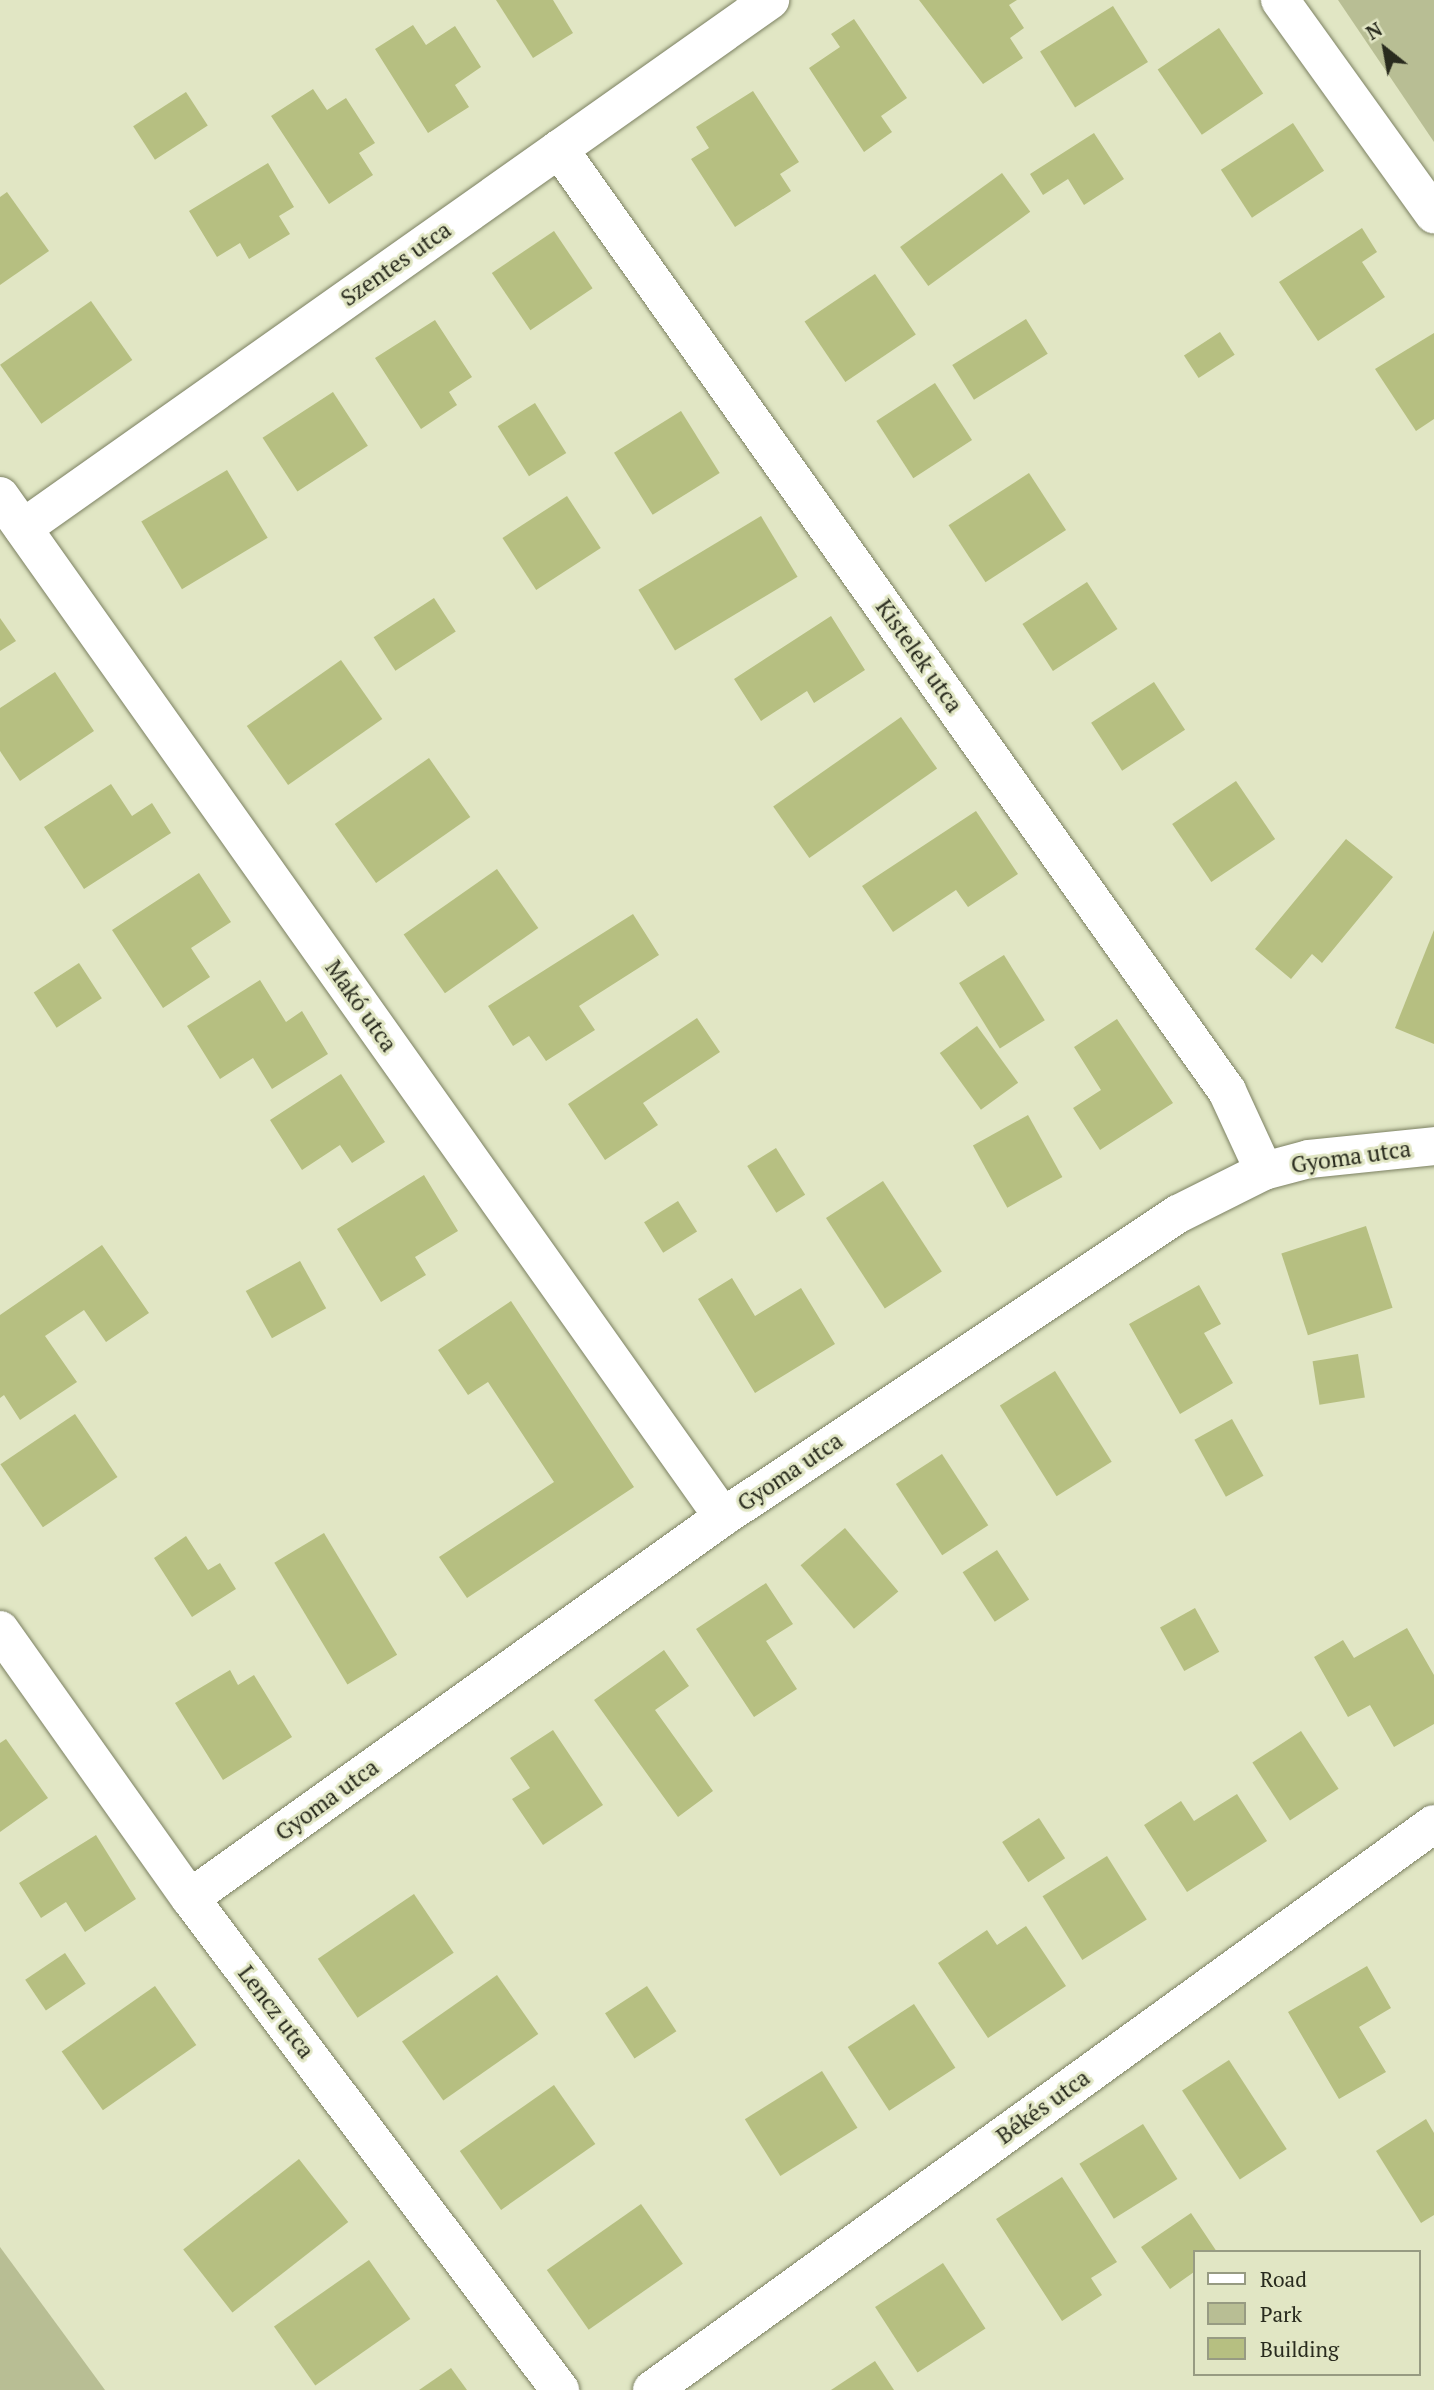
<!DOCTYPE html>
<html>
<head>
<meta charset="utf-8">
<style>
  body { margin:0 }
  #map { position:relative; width:1434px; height:2390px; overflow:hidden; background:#e1e6c4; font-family:"PT Serif",serif }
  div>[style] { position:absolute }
  .green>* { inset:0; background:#b8be94 }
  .building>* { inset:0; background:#b6bf81; transform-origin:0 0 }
  .roads { filter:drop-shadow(0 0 2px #7c8162) drop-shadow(0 0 2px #7c8162) }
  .minor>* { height:38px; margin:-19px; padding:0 19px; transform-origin:19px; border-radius:19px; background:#fff }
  span { translate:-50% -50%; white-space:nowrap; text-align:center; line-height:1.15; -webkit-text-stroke:6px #e1e6c4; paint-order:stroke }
  .street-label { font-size:23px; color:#292b1e }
  .legend { position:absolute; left:1193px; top:2250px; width:228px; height:126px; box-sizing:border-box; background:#e1e6c4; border:2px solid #979b82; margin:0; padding:9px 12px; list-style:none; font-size:21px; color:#292b1e }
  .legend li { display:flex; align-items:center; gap:14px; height:35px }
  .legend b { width:35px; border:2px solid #979b82 }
  .north { position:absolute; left:1350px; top:14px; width:70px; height:70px; -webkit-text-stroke:5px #e1e6c4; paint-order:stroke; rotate:329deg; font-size:19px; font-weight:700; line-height:28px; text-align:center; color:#292b1e }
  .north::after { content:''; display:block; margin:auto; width:24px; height:32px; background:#292b1e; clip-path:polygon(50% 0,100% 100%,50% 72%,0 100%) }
</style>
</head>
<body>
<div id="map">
  <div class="green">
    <i style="clip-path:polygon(1338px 0,1434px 0,1434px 142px)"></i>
    <i style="clip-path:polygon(0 2247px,105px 2390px,0 2390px)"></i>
  </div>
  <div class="building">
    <i style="clip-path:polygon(496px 0,553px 0,573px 33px,533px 58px)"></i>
    <i style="clip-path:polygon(919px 0,1017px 0,1009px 5px,1024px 28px,1010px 38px,1023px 58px,983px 84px)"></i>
    <i style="left:1113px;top:6px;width:66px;height:86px;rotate:58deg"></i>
    <i style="clip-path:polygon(854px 19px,907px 98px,881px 116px,892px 132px,864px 152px,809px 68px,840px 47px,831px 34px)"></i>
    <i style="clip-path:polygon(413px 25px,426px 45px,455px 26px,481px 67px,455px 85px,469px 107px,428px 133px,375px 49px)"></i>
    <i style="left:1219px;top:28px;width:79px;height:74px;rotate:56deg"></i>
    <i style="clip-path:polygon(313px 89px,327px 110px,346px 98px,375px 143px,359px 153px,373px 175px,329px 204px,271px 116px)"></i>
    <i style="clip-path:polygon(753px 91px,799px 162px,780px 174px,791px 191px,735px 227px,691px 159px,709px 148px,696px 127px)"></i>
    <i style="left:186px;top:92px;width:40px;height:63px;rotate:57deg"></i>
    <i style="left:1293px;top:123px;width:57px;height:86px;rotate:57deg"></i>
    <i style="clip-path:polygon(1094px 133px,1124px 179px,1084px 205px,1068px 179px,1043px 195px,1030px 174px)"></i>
    <i style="clip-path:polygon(268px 163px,294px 207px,279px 216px,290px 234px,249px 259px,240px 243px,217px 257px,189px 211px)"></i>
    <i style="left:1002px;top:173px;width:48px;height:126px;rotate:54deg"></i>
    <i style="clip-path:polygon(7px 192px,49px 251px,0 285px,0 197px)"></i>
    <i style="clip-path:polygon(1362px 228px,1377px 252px,1362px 262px,1385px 297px,1318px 341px,1279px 282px)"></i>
    <i style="left:554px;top:231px;width:69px;height:75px;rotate:56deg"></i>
    <i style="left:875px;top:274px;width:73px;height:85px;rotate:56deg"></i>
    <i style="left:91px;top:301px;width:72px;height:111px;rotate:55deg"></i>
    <i style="left:1026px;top:319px;width:41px;height:87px;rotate:58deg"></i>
    <i style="clip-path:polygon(435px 320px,472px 377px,449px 392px,457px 405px,421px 429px,375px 358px)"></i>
    <i style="left:1220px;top:332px;width:27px;height:43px;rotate:57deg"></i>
    <i style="clip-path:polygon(1434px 333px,1434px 419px,1416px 431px,1375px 369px)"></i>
    <i style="left:935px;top:383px;width:68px;height:70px;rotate:57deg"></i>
    <i style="left:333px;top:392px;width:64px;height:84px;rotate:57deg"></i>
    <i style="left:535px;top:403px;width:59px;height:44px;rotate:58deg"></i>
    <i style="left:681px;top:411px;width:73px;height:79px;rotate:58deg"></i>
    <i style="left:227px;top:470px;width:79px;height:100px;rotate:59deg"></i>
    <i style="left:1029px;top:473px;width:68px;height:96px;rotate:57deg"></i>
    <i style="left:567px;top:496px;width:62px;height:77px;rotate:57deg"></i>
    <i style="left:761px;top:516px;width:71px;height:143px;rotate:59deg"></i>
    <i style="left:1087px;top:582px;width:56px;height:77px;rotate:57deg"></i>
    <i style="left:434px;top:598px;width:40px;height:72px;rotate:57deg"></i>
    <i style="clip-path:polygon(831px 616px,865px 670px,814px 703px,807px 691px,761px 721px,734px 679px)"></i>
    <i style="clip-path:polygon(0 618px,16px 641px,0 651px)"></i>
    <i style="left:341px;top:660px;width:72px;height:115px;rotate:55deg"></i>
    <i style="clip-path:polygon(55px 672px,94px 731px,20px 781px,0 751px,0 708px)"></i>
    <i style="left:1154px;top:682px;width:57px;height:75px;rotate:57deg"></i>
    <i style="left:901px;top:717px;width:63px;height:156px;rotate:55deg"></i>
    <i style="left:429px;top:758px;width:72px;height:115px;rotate:55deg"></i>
    <i style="left:1236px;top:781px;width:70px;height:77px;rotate:56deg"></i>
    <i style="clip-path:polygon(111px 784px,132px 816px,152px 803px,171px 833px,84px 889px,44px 827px)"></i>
    <i style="clip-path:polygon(976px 811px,1018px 874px,968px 907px,956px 890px,893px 932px,862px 886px)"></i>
    <i style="clip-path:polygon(1346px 839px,1393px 877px,1322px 963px,1312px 954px,1291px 979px,1255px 949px)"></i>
    <i style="left:497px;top:869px;width:72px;height:114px;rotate:55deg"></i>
    <i style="clip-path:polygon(199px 873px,231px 922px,191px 948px,210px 977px,163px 1008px,112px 930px)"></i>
    <i style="clip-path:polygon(633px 914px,659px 955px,579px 1006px,595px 1030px,546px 1061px,529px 1036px,513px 1046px,488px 1006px)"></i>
    <i style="clip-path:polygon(1434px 930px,1434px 1044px,1395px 1028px)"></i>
    <i style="left:1004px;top:955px;width:77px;height:53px;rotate:58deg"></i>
    <i style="left:79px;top:963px;width:42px;height:54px;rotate:57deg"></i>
    <i style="clip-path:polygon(260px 980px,286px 1022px,302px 1011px,328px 1054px,272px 1089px,253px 1058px,220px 1079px,187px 1026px)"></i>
    <i style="clip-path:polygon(697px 1018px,720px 1052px,643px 1103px,658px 1125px,605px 1160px,568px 1104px)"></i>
    <i style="clip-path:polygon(1117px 1019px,1173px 1103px,1100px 1150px,1073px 1108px,1101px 1090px,1074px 1047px)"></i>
    <i style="left:977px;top:1026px;width:70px;height:46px;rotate:54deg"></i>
    <i style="clip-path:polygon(341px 1074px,385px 1142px,352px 1163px,340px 1145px,302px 1170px,270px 1120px)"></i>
    <i style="left:1028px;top:1115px;width:71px;height:63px;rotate:61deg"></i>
    <i style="left:776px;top:1148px;width:55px;height:34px;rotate:58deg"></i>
    <i style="clip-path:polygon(424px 1175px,458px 1231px,415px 1257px,426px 1275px,381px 1302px,337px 1229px)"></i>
    <i style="left:883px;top:1181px;width:108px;height:68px;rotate:57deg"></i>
    <i style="left:678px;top:1201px;width:36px;height:40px;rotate:58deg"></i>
    <i style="left:1366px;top:1226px;width:86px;height:89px;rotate:72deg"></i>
    <i style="clip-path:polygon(102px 1245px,149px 1313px,106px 1342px,84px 1310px,45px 1336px,77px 1382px,20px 1420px,4px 1395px,0 1398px,0 1315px)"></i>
    <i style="left:300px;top:1261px;width:54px;height:62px;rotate:61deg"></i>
    <i style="clip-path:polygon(732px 1278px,755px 1316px,801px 1288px,835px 1344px,755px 1393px,698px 1299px)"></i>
    <i style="clip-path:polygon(1199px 1285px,1221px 1324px,1204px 1333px,1233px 1383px,1180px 1414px,1129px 1324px)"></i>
    <i style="clip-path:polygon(511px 1301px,634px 1487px,467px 1598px,439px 1557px,554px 1482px,488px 1382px,468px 1395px,438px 1350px)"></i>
    <i style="left:1358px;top:1354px;width:44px;height:46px;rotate:81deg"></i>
    <i style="left:1055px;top:1371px;width:107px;height:65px;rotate:58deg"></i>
    <i style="left:75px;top:1414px;width:76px;height:90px;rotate:56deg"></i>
    <i style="left:1232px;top:1419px;width:65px;height:43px;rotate:61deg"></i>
    <i style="left:942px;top:1454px;width:85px;height:55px;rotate:57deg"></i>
    <i style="left:845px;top:1528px;width:83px;height:58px;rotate:50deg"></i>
    <i style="left:324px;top:1533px;width:142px;height:58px;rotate:59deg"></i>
    <i style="clip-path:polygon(186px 1536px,208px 1570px,220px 1563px,236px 1589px,192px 1617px,154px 1558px)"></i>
    <i style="left:997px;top:1550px;width:59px;height:41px;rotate:57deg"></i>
    <i style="clip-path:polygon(766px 1583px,793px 1624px,766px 1641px,797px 1689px,754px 1717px,696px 1629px)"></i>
    <i style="left:1195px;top:1608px;width:50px;height:40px;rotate:61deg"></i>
    <i style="clip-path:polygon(1407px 1628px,1434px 1675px,1434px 1724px,1394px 1747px,1370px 1705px,1348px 1717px,1314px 1657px,1343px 1640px,1354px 1658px)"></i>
    <i style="clip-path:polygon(664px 1650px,689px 1686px,655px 1710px,713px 1791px,678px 1817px,594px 1700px)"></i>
    <i style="clip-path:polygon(230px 1670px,238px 1685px,254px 1675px,292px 1737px,223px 1780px,175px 1703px)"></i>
    <i style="clip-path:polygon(553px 1730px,603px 1805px,543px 1845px,512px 1799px,530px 1788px,510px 1758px)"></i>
    <i style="left:1301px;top:1731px;width:69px;height:58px;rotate:57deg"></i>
    <i style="clip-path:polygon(6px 1739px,48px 1798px,0 1832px,0 1743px)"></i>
    <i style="clip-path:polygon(1237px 1794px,1267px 1841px,1187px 1892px,1144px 1825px,1181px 1801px,1194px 1821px)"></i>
    <i style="left:1039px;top:1818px;width:48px;height:44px;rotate:57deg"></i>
    <i style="clip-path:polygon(96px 1835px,136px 1899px,85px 1932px,66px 1902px,41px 1918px,19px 1883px)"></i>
    <i style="left:1107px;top:1856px;width:75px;height:76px;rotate:58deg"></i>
    <i style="left:414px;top:1894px;width:71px;height:116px;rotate:56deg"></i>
    <i style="clip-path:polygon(1026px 1926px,1066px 1986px,988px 2038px,938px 1963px,987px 1930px,997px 1945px)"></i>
    <i style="left:65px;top:1953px;width:37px;height:48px;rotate:56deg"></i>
    <i style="clip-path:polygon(1367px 1966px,1391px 2008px,1359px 2027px,1386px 2072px,1339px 2099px,1288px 2012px)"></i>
    <i style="left:497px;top:1975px;width:72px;height:116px;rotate:55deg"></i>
    <i style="left:155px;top:1986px;width:72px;height:114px;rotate:55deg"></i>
    <i style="left:647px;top:1986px;width:54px;height:50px;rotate:57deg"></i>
    <i style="left:914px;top:2004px;width:76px;height:79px;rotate:57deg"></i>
    <i style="left:1229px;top:2060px;width:106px;height:56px;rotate:57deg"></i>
    <i style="left:822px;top:2071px;width:67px;height:91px;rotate:58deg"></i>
    <i style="left:554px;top:2085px;width:72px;height:115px;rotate:55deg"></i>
    <i style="clip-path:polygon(1426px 2119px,1434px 2133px,1434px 2215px,1421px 2223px,1376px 2151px)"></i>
    <i style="left:1143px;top:2124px;width:65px;height:75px;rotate:58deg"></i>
    <i style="left:299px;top:2159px;width:80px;height:147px;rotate:52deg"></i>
    <i style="clip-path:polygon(1062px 2177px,1117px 2262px,1091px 2278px,1102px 2295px,1062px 2321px,996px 2219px)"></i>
    <i style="left:641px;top:2204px;width:73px;height:115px;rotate:55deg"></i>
    <i style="clip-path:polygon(1191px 2213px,1217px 2252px,1194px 2252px,1194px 2272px,1170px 2289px,1141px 2247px)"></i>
    <i style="left:369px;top:2260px;width:72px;height:116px;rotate:55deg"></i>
    <i style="left:943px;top:2263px;width:78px;height:81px;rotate:57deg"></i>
    <i style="clip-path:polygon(875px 2361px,894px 2390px,831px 2390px)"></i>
    <i style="clip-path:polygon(451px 2368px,467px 2390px,419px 2390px)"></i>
  </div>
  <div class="roads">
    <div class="minor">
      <i style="left:1280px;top:0;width:264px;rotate:54.3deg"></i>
      <i style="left:559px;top:149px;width:1155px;rotate:54.66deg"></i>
      <i style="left:1227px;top:1091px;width:88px;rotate:65.2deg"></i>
      <i style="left:0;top:496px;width:1251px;rotate:54.7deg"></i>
      <i style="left:23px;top:528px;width:915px;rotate:-35.25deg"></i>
      <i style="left:0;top:1630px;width:329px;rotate:54.7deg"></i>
      <i style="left:190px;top:1898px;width:616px;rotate:53.06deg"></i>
      <i style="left:190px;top:1898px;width:655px;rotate:-35.56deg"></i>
      <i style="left:723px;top:1517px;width:547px;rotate:-33.66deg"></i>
      <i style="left:1178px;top:1214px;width:96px;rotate:-26.6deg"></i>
      <i style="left:1264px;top:1171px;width:47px;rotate:-14.9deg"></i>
      <i style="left:1309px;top:1159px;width:126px;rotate:-5.9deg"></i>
      <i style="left:652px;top:2390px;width:965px;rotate:-35.9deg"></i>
    </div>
  </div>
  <div class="street-label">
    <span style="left:396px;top:264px;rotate:-35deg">Szentes utca</span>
    <span style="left:919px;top:656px;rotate:55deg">Kistelek utca</span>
    <span style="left:361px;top:1006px;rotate:55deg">Makó utca</span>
    <span style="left:1351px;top:1157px;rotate:-8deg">Gyoma utca</span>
    <span style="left:790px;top:1472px;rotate:-34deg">Gyoma utca</span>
    <span style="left:327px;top:1800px;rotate:-36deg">Gyoma utca</span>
    <span style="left:276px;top:2012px;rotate:53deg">Lencz utca</span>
    <span style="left:1043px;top:2107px;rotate:-36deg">Békés utca</span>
  </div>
  <ul class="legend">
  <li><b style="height:9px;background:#fff"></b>Road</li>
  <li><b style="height:19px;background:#b8be94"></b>Park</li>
  <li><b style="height:19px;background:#b6bf81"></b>Building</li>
  </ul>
  <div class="north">N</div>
</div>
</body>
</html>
